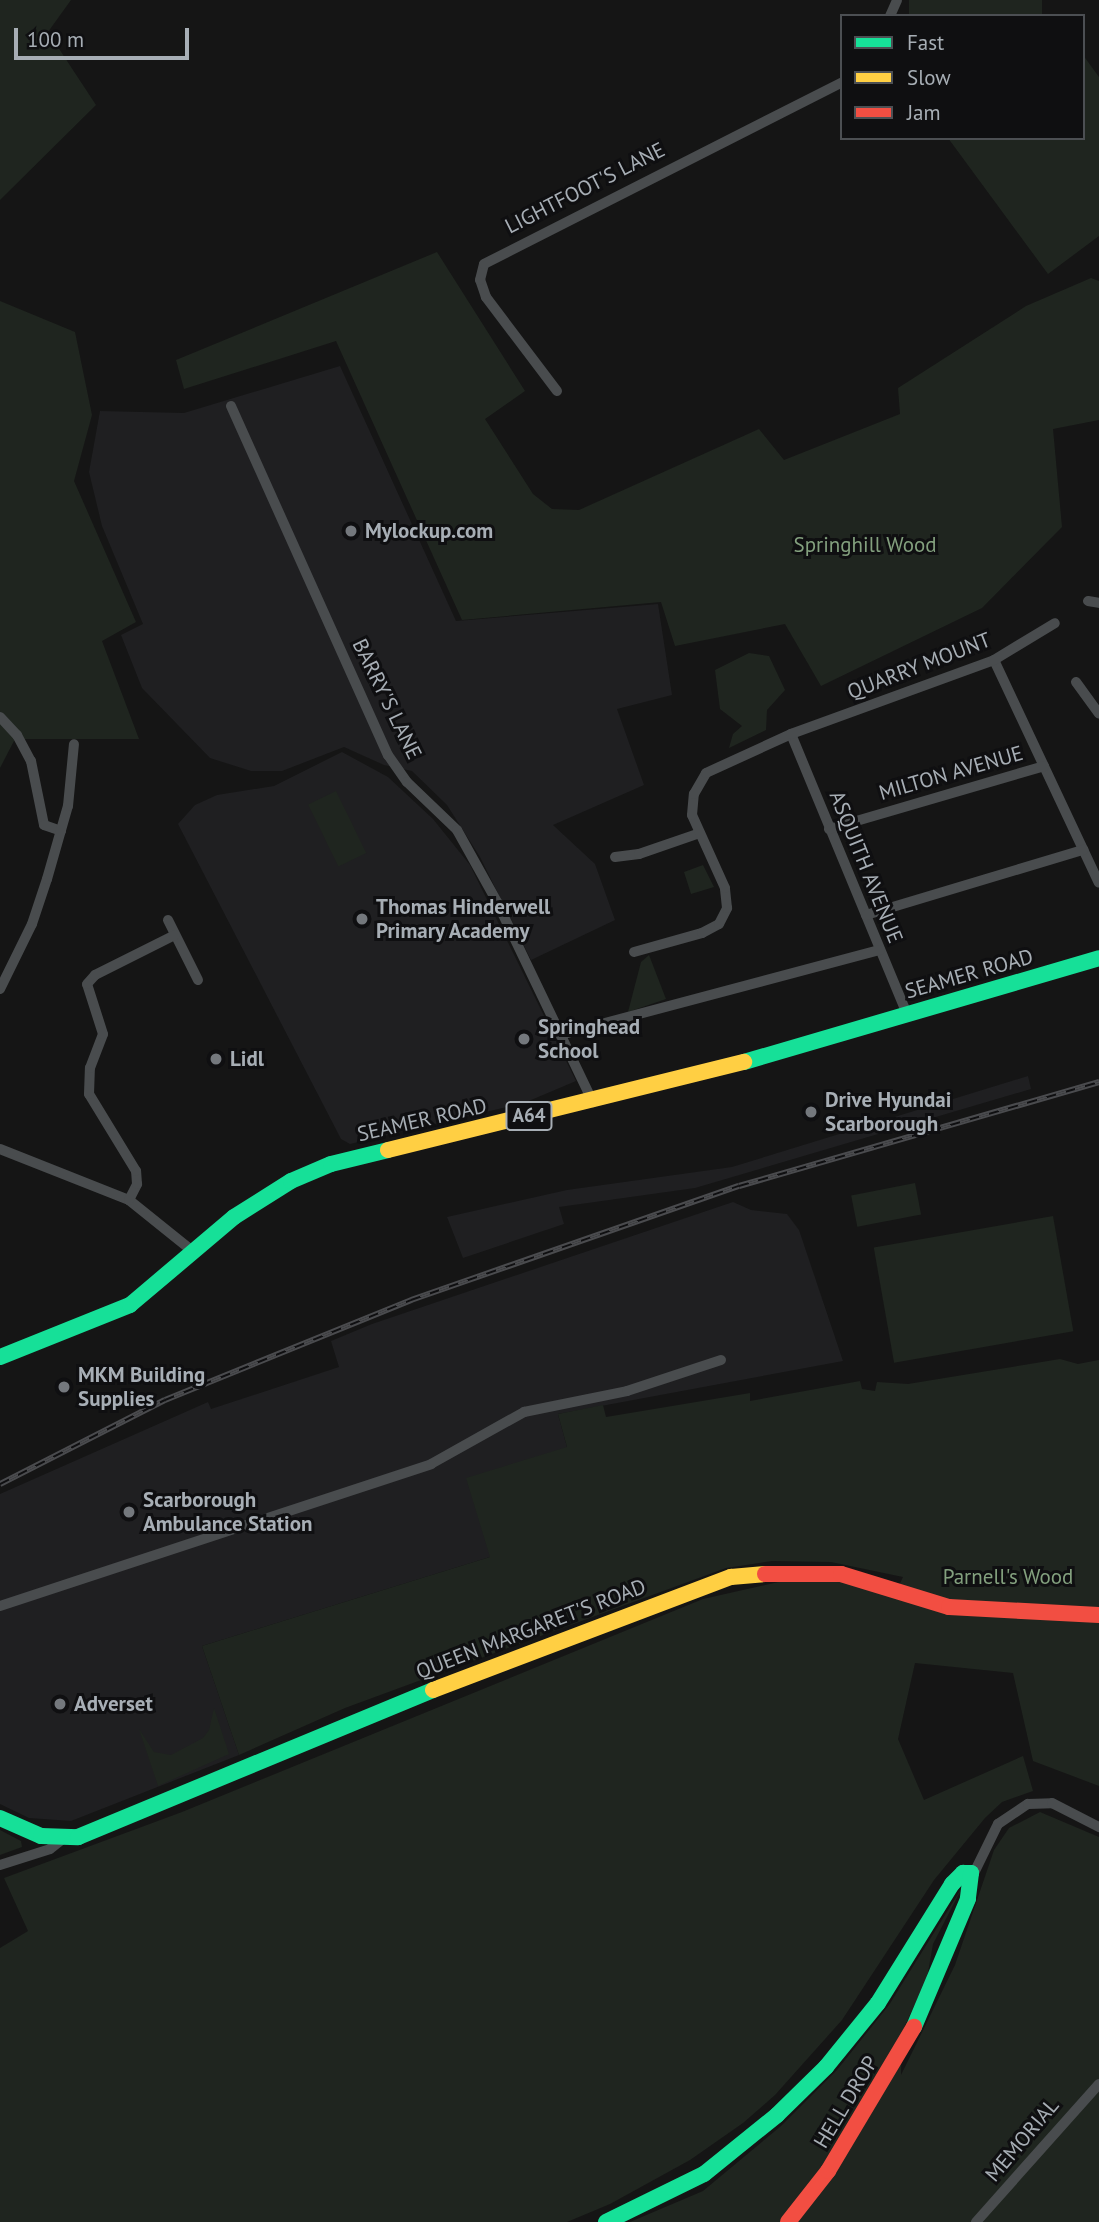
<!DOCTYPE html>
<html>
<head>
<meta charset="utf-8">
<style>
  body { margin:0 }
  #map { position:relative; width:1099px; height:2222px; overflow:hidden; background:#151515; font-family:"PT Sans",sans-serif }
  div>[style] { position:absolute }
  .built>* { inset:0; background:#1f1f21 }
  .green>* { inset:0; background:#1f251f; transform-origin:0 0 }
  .street>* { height:10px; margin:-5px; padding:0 5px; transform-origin:5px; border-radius:5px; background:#494c4e }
  .fast>* { height:16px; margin:-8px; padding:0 8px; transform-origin:8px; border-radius:8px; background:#16e098 }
  .slow>* { height:16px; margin:-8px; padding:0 8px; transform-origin:8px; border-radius:8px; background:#ffcf43 }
  .jam>* { height:16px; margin:-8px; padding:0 8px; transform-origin:8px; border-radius:8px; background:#f24e42 }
  .rail>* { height:6px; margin-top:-3px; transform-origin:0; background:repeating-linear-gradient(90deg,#0f0f11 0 10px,#4a4b4e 0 20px); box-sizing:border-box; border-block:2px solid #4a4b4e }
  .dots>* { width:19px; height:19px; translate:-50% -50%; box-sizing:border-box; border:4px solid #0f0f11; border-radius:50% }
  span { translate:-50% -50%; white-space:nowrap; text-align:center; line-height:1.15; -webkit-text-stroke:6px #0f0f11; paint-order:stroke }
  .shield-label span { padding:2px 5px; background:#0f0f11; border:2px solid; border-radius:5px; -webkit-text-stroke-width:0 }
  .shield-label { font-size:19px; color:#a7aeb5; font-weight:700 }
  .street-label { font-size:21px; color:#a7aeb5 }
  .poi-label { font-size:21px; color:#a7aeb5; font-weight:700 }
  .left { translate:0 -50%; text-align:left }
  .park-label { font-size:21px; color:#83a07e }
  .legend { position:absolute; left:840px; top:14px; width:245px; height:126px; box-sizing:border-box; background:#0f0f11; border:2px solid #4c4f53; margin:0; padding:9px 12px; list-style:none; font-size:21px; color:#a7aeb5 }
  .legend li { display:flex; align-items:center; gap:14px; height:35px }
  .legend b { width:35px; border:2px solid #4c4f53 }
  .scale { position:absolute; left:14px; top:28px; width:175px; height:32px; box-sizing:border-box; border:4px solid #a7aeb5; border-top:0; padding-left:9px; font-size:21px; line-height:24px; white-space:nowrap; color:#a7aeb5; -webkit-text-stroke:5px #0f0f11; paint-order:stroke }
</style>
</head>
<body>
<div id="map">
  <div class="built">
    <i style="clip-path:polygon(340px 366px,456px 621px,658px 604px,672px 695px,617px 709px,644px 785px,553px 825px,595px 864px,615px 920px,531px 960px,480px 857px,447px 805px,412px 771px,384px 765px,344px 747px,282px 771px,251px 771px,210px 758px,142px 688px,121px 635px,143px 624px,102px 526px,89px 472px,100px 411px,184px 413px)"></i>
    <i style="clip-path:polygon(342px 752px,388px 777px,433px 819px,470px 865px,576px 1081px,524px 1103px,350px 1144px,341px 1139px,178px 824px,195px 805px,217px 795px,274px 786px)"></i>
    <i style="clip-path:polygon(1028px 1076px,1031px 1089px,695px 1188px,559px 1207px,564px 1224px,463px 1258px,447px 1217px,567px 1190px,732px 1167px)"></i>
    <i style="clip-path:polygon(733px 1202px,751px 1210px,787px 1214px,799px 1230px,843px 1361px,558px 1414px,567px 1447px,490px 1557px,202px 1646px,239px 1755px,71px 1821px,29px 1818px,0 1804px,0 1494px,208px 1402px,211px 1409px,339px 1367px,331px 1341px,372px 1324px)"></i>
  </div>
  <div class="green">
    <i style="clip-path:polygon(0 0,71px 0,48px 32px,96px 105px,0 200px)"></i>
    <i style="left:909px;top:0;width:133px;height:17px"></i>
    <i style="clip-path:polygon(1083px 55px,1099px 77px,1099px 236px,1048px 274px,948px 138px,1083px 138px)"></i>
    <i style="clip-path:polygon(437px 252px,525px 391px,485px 419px,533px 494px,552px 509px,579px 510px,759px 429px,784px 460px,900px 414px,898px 388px,1026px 306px,1091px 278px,1099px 281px,1099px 420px,1053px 429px,1062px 527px,982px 608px,821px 686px,785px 624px,675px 646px,661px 602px,462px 620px,336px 341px,184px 389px,176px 360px)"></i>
    <i style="clip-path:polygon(0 301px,75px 332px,92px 415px,74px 481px,136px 622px,102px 641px,139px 739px,15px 739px,0 768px)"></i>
    <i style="clip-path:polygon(749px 653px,769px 656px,785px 690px,767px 710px,766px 730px,729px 748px,733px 734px,742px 726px,720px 709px,715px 670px)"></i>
    <i style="left:336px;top:791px;width:69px;height:31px;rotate:64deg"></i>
    <i style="clip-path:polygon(703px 865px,714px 887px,691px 894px,684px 872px)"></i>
    <i style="clip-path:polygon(649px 955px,666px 999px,628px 1012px,641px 962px)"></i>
    <i style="left:915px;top:1183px;width:32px;height:65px;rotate:79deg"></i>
    <i style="left:1053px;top:1216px;width:117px;height:182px;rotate:80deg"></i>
    <i style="clip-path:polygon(1060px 1359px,1078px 1364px,1099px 1360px,1099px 1786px,1033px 1761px,1013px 1673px,915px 1663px,898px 1739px,924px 1800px,1023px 1756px,1033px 1791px,1002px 1802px,985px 1818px,934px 1880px,842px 2020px,775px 2095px,743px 2123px,690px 2160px,610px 2204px,567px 2222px,0 2222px,0 1948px,28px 1931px,4px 1878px,182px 1812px,703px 1599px,783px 1581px,843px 1582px,895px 1594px,903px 1577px,831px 1562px,772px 1561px,726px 1568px,345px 1708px,239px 1755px,202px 1646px,490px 1557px,466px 1478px,567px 1447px,558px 1414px,603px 1405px,606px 1417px,750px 1393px,750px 1401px,860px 1381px,862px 1389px,875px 1391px,877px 1382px,908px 1384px)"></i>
    <i style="clip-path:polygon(214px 1708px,229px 1754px,158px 1786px,139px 1729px,154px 1752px,171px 1755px,203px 1738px,209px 1730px)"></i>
    <i style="clip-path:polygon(1040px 1812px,1099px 1837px,1099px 2222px,630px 2222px,703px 2191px,781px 2126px,837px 2070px,889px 2005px,963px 1886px,933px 1944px,927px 1978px,902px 2032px,901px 2075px,955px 1965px,994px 1850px,1009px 1828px)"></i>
    <i style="clip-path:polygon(0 1830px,21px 1841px,22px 1847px,0 1855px)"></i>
  </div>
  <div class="street">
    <i style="left:890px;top:16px;width:17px;rotate:-66deg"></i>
    <i style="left:557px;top:391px;width:118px;rotate:-127.1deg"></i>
    <i style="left:486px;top:297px;width:18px;rotate:-109deg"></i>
    <i style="left:480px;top:280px;width:16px;rotate:-76deg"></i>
    <i style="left:484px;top:264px;width:402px;rotate:-26.9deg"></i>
    <i style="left:231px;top:406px;width:383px;rotate:65.8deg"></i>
    <i style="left:388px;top:755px;width:33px;rotate:55deg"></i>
    <i style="left:407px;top:782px;width:69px;rotate:43.8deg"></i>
    <i style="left:457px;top:830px;width:82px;rotate:60.9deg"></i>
    <i style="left:497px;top:902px;width:222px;rotate:64.4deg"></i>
    <i style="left:1088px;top:601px;width:11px;rotate:10deg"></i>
    <i style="left:994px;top:660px;width:246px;rotate:64.8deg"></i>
    <i style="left:1076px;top:682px;width:39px;rotate:54deg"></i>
    <i style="left:0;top:717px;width:25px;rotate:47deg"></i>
    <i style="left:17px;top:735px;width:30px;rotate:62deg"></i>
    <i style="left:31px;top:761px;width:65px;rotate:78.5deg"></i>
    <i style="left:44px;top:825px;width:18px;rotate:19deg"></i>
    <i style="left:791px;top:734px;width:303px;rotate:67.5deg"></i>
    <i style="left:829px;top:829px;width:224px;rotate:-16.3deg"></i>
    <i style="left:615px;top:857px;width:24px;rotate:-7deg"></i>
    <i style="left:639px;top:854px;width:61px;rotate:-19deg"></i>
    <i style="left:866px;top:915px;width:227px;rotate:-16.7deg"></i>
    <i style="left:168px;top:920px;width:67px;rotate:63.4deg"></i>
    <i style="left:634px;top:952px;width:71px;rotate:-15.6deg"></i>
    <i style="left:702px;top:933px;width:19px;rotate:-28deg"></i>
    <i style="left:719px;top:924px;width:18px;rotate:-63deg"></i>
    <i style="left:727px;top:908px;width:20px;rotate:-96deg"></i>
    <i style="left:725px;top:888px;width:80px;rotate:-114.3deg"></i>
    <i style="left:692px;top:815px;width:21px;rotate:-85deg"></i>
    <i style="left:694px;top:794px;width:24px;rotate:-60deg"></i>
    <i style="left:706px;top:773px;width:94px;rotate:-24.6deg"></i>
    <i style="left:791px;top:734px;width:216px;rotate:-20deg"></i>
    <i style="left:994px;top:660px;width:71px;rotate:-31.2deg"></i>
    <i style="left:0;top:989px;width:72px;rotate:-63.8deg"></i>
    <i style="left:32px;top:924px;width:47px;rotate:-71.6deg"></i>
    <i style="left:47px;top:879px;width:76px;rotate:-74deg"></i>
    <i style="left:68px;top:806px;width:62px;rotate:-84.5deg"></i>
    <i style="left:560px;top:1035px;width:331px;rotate:-14.9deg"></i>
    <i style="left:0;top:1149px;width:139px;rotate:21.6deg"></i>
    <i style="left:129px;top:1200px;width:85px;rotate:38.8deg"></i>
    <i style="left:129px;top:1200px;width:18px;rotate:-63deg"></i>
    <i style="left:137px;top:1184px;width:13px;rotate:-94deg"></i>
    <i style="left:136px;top:1171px;width:90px;rotate:-121.4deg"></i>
    <i style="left:89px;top:1094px;width:26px;rotate:-88deg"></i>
    <i style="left:90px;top:1068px;width:36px;rotate:-69deg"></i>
    <i style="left:103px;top:1034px;width:52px;rotate:-107.7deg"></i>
    <i style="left:87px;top:984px;width:12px;rotate:-48deg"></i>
    <i style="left:95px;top:975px;width:89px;rotate:-26.6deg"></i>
    <i style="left:0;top:1606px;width:454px;rotate:-18.2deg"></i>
    <i style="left:431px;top:1464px;width:107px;rotate:-29.2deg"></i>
    <i style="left:524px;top:1412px;width:105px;rotate:-11.5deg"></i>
    <i style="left:627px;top:1391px;width:99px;rotate:-18.3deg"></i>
    <i style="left:0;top:1865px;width:52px;rotate:-17.7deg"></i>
    <i style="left:50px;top:1849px;width:18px;rotate:-38deg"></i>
    <i style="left:973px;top:1875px;width:57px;rotate:-63.9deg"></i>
    <i style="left:998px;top:1824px;width:36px;rotate:-34deg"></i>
    <i style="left:1028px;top:1804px;width:24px;rotate:-2deg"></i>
    <i style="left:1052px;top:1803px;width:53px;rotate:27.1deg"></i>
    <i style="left:976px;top:2222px;width:185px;rotate:-48.3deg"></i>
  </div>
  <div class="fast">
    <i style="left:744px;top:1062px;width:370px;rotate:-16.3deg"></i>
    <i style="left:0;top:1357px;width:140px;rotate:-21.8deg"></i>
    <i style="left:130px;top:1305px;width:136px;rotate:-40.2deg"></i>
    <i style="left:234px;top:1217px;width:67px;rotate:-32.3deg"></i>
    <i style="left:291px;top:1181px;width:43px;rotate:-23deg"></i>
    <i style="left:331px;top:1164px;width:59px;rotate:-13.8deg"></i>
    <i style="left:0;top:1818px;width:45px;rotate:23.7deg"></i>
    <i style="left:41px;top:1836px;width:37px;rotate:2deg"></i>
    <i style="left:78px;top:1837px;width:384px;rotate:-22.5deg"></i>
    <i style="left:606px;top:2222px;width:109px;rotate:-26.1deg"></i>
    <i style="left:704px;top:2174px;width:94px;rotate:-38.9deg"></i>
    <i style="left:777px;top:2115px;width:69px;rotate:-44.4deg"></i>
    <i style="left:826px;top:2067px;width:82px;rotate:-50.9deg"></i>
    <i style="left:878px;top:2003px;width:140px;rotate:-58.1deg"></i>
    <i style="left:952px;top:1884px;width:16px;rotate:-45deg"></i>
    <i style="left:963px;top:1873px;width:8px"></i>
    <i style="left:971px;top:1873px;width:26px;rotate:97deg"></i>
    <i style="left:968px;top:1899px;width:139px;rotate:112.9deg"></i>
  </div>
  <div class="slow">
    <i style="left:388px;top:1150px;width:367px;rotate:-13.9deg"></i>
    <i style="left:433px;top:1690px;width:319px;rotate:-20.8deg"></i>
    <i style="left:731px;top:1577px;width:34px;rotate:-5deg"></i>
  </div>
  <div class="jam">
    <i style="left:765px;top:1574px;width:76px"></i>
    <i style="left:841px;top:1574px;width:113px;rotate:17deg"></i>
    <i style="left:949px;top:1607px;width:150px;rotate:3.1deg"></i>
    <i style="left:788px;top:2222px;width:65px;rotate:-51.9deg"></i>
    <i style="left:828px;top:2171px;width:168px;rotate:-59.2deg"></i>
  </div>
  <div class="rail">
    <i style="left:0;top:1484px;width:185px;rotate:-27deg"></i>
    <i style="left:165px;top:1400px;width:266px;rotate:-22.1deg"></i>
    <i style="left:411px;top:1300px;width:347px;rotate:-19.2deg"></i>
    <i style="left:739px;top:1186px;width:375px;rotate:-16.1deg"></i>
  </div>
  <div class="dots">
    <i style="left:351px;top:531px;background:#74787d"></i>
    <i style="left:362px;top:919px;background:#74787d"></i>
    <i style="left:524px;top:1039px;background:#74787d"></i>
    <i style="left:216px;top:1059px;background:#74787d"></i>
    <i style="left:811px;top:1112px;background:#74787d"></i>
    <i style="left:64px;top:1387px;background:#74787d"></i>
    <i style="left:129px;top:1512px;background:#74787d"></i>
    <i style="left:60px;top:1704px;background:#74787d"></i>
  </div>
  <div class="shield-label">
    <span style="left:529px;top:1116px">A64</span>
  </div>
  <div class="street-label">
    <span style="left:585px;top:188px;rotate:-27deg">LIGHTFOOT'S LANE</span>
    <span style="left:919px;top:666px;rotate:-21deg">QUARRY MOUNT</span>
    <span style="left:387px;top:699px;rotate:64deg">BARRY'S LANE</span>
    <span style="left:951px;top:773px;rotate:-16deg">MILTON AVENUE</span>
    <span style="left:866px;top:867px;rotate:68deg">ASQUITH AVENUE</span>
    <span style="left:969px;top:974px;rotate:-16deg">SEAMER ROAD</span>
    <span style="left:422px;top:1120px;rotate:-13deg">SEAMER ROAD</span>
    <span style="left:531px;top:1629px;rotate:-21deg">QUEEN MARGARET'S ROAD</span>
    <span style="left:846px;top:2102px;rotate:-59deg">HELL DROP</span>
    <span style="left:1022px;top:2140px;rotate:-50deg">MEMORIAL</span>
  </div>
  <div class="poi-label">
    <span class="left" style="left:365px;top:531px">Mylockup.com</span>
    <span class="left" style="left:376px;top:919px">Thomas Hinderwell<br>Primary Academy</span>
    <span class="left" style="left:538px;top:1039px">Springhead<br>School</span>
    <span class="left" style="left:230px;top:1059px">Lidl</span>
    <span class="left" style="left:825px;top:1112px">Drive Hyundai<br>Scarborough</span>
    <span class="left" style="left:78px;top:1387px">MKM Building<br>Supplies</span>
    <span class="left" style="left:143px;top:1512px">Scarborough<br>Ambulance Station</span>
    <span class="left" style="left:74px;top:1704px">Adverset</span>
  </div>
  <div class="park-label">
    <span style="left:865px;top:545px">Springhill Wood</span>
    <span style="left:1008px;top:1577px">Parnell's Wood</span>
  </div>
  <ul class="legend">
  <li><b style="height:9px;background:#16e098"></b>Fast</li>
  <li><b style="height:9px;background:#ffcf43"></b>Slow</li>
  <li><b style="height:9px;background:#f24e42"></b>Jam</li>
  </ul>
  <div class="scale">100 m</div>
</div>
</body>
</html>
